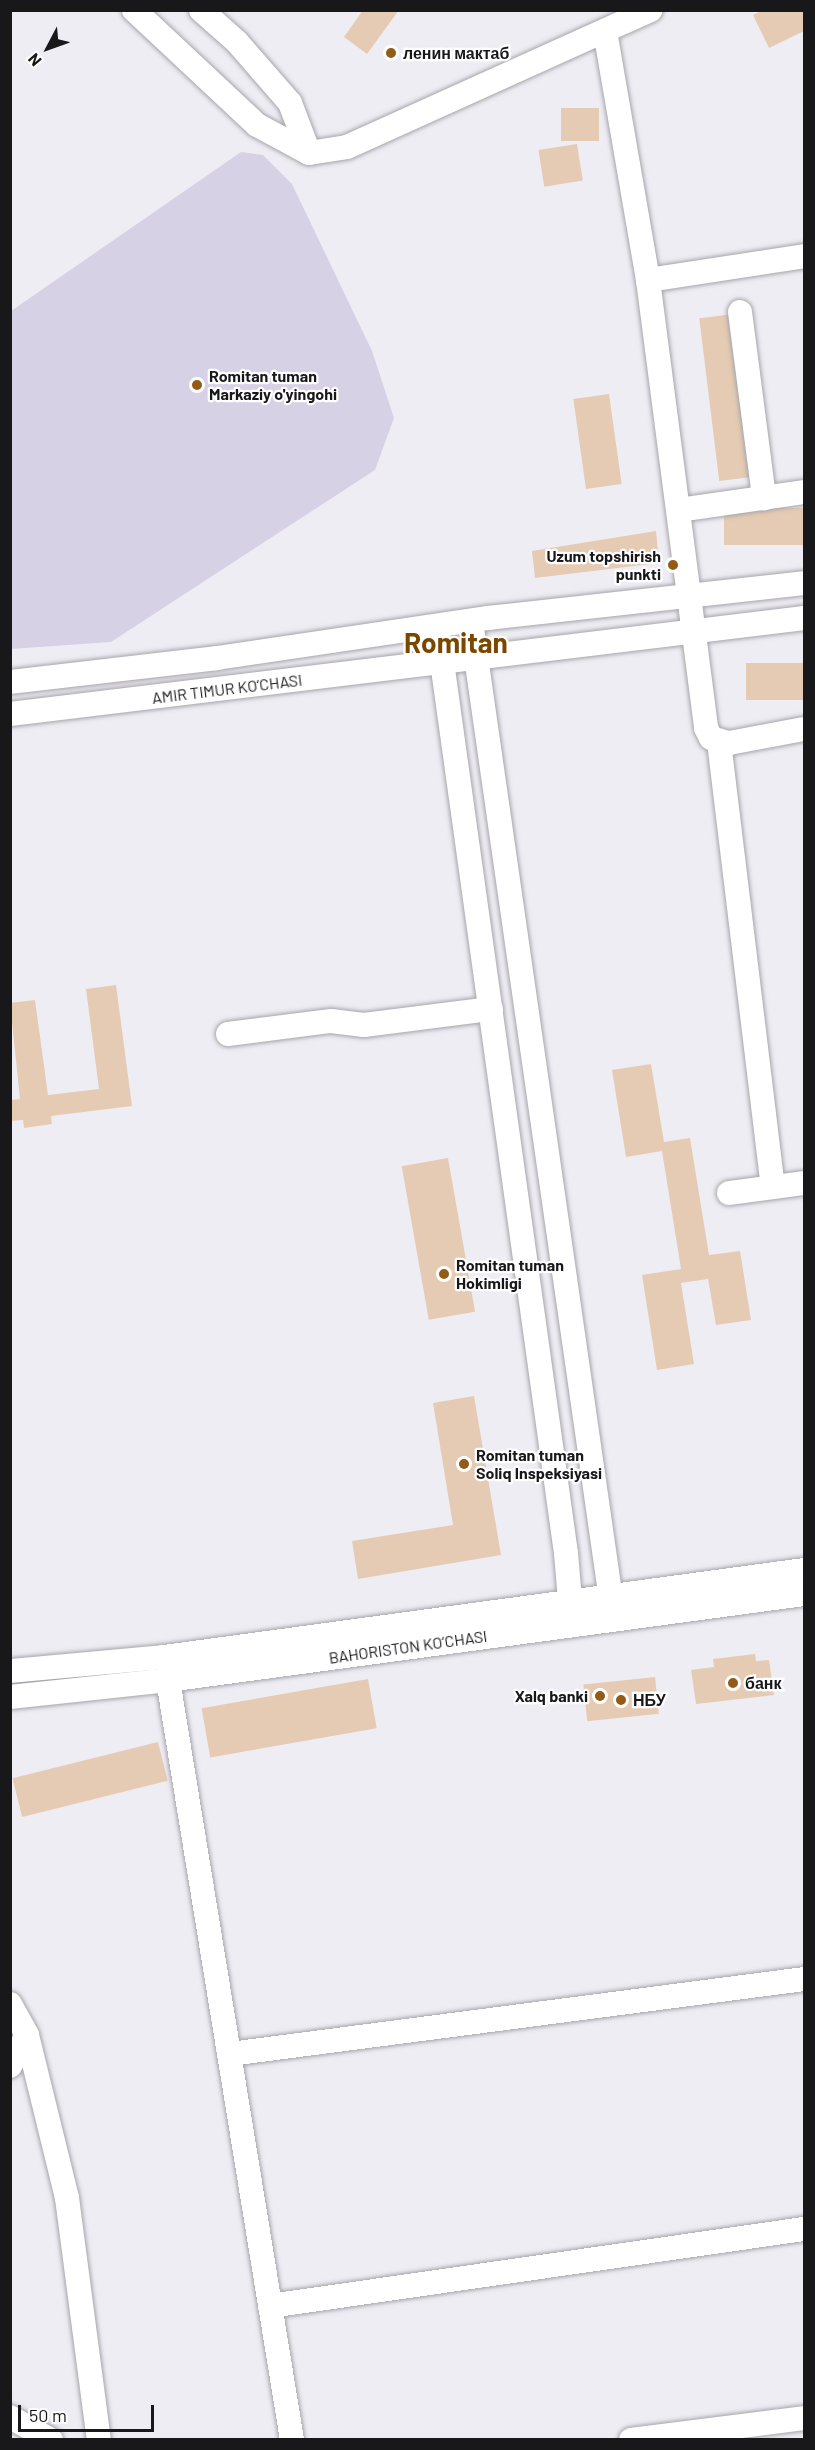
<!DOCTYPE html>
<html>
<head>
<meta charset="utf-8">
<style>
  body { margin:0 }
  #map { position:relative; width:815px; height:2450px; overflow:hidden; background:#efedf4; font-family:Barlow,sans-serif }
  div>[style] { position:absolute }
  .green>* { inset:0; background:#d7d1e5 }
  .building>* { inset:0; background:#e5cbb3; transform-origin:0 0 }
  .roads { filter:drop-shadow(0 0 2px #a7a5ab) drop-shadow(0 0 2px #a7a5ab) }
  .minor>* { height:24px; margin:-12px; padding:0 12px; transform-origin:12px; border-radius:12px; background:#fff }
  .dots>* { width:16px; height:16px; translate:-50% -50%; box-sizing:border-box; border:3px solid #fff; border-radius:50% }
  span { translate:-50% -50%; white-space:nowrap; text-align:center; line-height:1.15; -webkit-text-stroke:4.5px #fff; paint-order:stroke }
  .poi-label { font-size:16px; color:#18171a; font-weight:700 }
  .left { translate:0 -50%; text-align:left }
  .right { translate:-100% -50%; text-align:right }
  .street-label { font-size:16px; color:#18171a }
  .town-label { font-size:28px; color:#7a4700; font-weight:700 }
  .frame { position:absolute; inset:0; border:12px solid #18171a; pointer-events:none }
  .north { position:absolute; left:18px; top:18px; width:60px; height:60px; -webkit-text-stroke:4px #fff; paint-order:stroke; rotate:229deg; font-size:16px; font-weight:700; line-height:24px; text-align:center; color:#18171a }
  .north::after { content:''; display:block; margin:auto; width:21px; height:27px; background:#18171a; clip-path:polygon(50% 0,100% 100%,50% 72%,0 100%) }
  .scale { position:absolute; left:18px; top:2405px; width:136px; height:27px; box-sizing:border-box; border:3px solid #18171a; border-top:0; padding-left:8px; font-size:18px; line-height:21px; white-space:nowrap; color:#18171a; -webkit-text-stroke:4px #fff; paint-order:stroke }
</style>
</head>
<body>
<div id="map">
  <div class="green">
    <i style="clip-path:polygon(241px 152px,263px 155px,292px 184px,372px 351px,394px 418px,375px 470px,111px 642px,11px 649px,11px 311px)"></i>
  </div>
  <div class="building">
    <i style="clip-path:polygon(363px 10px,399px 10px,367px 54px,344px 37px)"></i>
    <i style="clip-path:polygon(763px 10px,804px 10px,804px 31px,769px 48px,753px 15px)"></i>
    <i style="left:561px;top:108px;width:38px;height:33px"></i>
    <i style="left:577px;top:144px;width:37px;height:39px;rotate:81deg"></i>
    <i style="left:734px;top:314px;width:164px;height:35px;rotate:83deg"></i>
    <i style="left:609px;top:394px;width:91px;height:36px;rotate:82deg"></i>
    <i style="left:804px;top:508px;width:37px;height:80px;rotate:90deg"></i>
    <i style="clip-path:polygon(656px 531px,659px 563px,535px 578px,532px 551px)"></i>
    <i style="left:804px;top:663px;width:37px;height:58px;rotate:90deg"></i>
    <i style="clip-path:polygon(116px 985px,132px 1106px,51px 1116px,52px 1124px,24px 1128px,23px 1120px,10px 1121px,10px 1100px,20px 1099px,10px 1003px,35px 1000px,48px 1095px,99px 1089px,86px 989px)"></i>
    <i style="clip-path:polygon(651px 1064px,664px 1142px,690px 1138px,709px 1255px,740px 1251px,751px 1320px,716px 1325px,708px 1279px,681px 1283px,694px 1364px,657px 1370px,642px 1275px,681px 1269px,662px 1151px,626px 1157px,612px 1070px)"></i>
    <i style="left:448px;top:1158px;width:156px;height:47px;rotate:80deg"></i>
    <i style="clip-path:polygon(474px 1396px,501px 1555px,358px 1579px,352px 1541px,453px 1525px,433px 1403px)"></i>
    <i style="clip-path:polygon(755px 1654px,756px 1661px,769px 1660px,774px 1695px,696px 1704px,691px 1670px,714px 1667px,713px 1659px)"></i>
    <i style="left:655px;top:1677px;width:37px;height:72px;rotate:84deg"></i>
    <i style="left:368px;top:1679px;width:50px;height:169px;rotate:80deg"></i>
    <i style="left:158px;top:1742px;width:40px;height:150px;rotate:76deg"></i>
  </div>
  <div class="roads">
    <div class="minor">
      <i style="left:134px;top:10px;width:168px;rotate:43.1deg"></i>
      <i style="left:257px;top:125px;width:59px;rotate:28.3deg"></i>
      <i style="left:309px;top:153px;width:38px;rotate:-9deg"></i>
      <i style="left:347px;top:147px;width:333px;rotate:-24.3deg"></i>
      <i style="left:201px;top:10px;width:48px;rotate:41.6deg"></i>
      <i style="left:237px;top:42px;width:81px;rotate:49deg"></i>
      <i style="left:290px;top:103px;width:53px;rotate:69.2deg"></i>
      <i style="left:605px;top:31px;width:253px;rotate:80.2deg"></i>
      <i style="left:648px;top:280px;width:452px;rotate:82.6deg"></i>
      <i style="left:706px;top:728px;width:11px;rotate:63deg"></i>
      <i style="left:711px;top:738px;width:19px;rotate:16deg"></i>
      <i style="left:729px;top:743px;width:76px;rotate:-10.6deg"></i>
      <i style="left:648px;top:280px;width:158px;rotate:-8.7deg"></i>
      <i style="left:740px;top:312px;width:188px;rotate:82.6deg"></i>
      <i style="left:679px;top:510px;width:126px;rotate:-8.2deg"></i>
      <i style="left:471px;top:622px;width:1008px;rotate:81.85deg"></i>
      <i style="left:437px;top:626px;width:936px;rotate:82.08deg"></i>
      <i style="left:566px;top:1553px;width:72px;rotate:85.2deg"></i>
      <i style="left:10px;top:682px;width:208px;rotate:-6.6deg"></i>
      <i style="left:217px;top:658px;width:274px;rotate:-8.4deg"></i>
      <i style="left:488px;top:618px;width:318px;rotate:-6.3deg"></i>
      <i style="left:10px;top:714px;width:800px;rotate:-6.89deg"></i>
      <i style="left:719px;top:742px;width:448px;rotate:83.1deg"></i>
      <i style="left:228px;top:1034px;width:104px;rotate:-7.2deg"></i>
      <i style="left:331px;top:1021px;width:33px;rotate:7deg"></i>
      <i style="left:364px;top:1025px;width:128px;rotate:-7.2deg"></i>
      <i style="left:729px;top:1193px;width:76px;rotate:-7.6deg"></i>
      <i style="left:10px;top:1671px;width:155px;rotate:-5.2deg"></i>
      <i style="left:164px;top:1657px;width:646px;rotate:-7.74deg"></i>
      <i style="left:168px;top:1680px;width:770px;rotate:80.73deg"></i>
      <i style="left:10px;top:1697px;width:159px;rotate:-6.1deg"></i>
      <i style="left:168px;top:1680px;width:642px;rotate:-7.7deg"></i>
      <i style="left:10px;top:2004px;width:35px;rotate:61deg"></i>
      <i style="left:27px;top:2035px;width:168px;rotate:76.2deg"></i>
      <i style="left:67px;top:2198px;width:244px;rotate:82.5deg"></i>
      <i style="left:230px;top:2054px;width:579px;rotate:-7.44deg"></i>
      <i style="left:10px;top:2066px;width:35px;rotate:-61deg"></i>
      <i style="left:270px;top:2306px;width:540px;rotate:-8.21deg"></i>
      <i style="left:10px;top:2417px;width:47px;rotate:29.3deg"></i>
      <i style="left:631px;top:2440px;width:174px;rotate:-7.2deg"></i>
    </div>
  </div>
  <div class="dots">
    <i style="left:391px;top:53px;background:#935b15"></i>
    <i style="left:197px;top:385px;background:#935b15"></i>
    <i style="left:673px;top:565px;background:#935b15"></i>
    <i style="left:444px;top:1274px;background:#935b15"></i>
    <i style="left:464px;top:1464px;background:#935b15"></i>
    <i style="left:733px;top:1683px;background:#935b15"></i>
    <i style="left:600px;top:1696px;background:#935b15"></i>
    <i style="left:621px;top:1700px;background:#935b15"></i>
  </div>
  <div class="poi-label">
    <span class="left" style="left:403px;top:53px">ленин мактаб</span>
    <span class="left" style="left:209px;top:385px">Romitan tuman<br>Markaziy o'yingohi</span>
    <span class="right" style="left:661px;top:565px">Uzum topshirish<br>punkti</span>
    <span class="left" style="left:456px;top:1274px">Romitan tuman<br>Hokimligi</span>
    <span class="left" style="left:476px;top:1464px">Romitan tuman<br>Soliq Inspeksiyasi</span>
    <span class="left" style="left:745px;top:1683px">банк</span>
    <span class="right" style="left:588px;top:1696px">Xalq banki</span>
    <span class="left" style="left:633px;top:1700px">НБУ</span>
  </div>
  <div class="street-label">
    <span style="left:227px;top:689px;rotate:-7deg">AMIR TIMUR KO‘CHASI</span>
    <span style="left:408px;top:1647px;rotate:-8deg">BAHORISTON KO‘CHASI</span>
  </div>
  <div class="town-label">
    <span style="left:456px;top:642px">Romitan</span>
  </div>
  <div class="frame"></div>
  <div class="north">N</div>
  <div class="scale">50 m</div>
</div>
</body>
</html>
